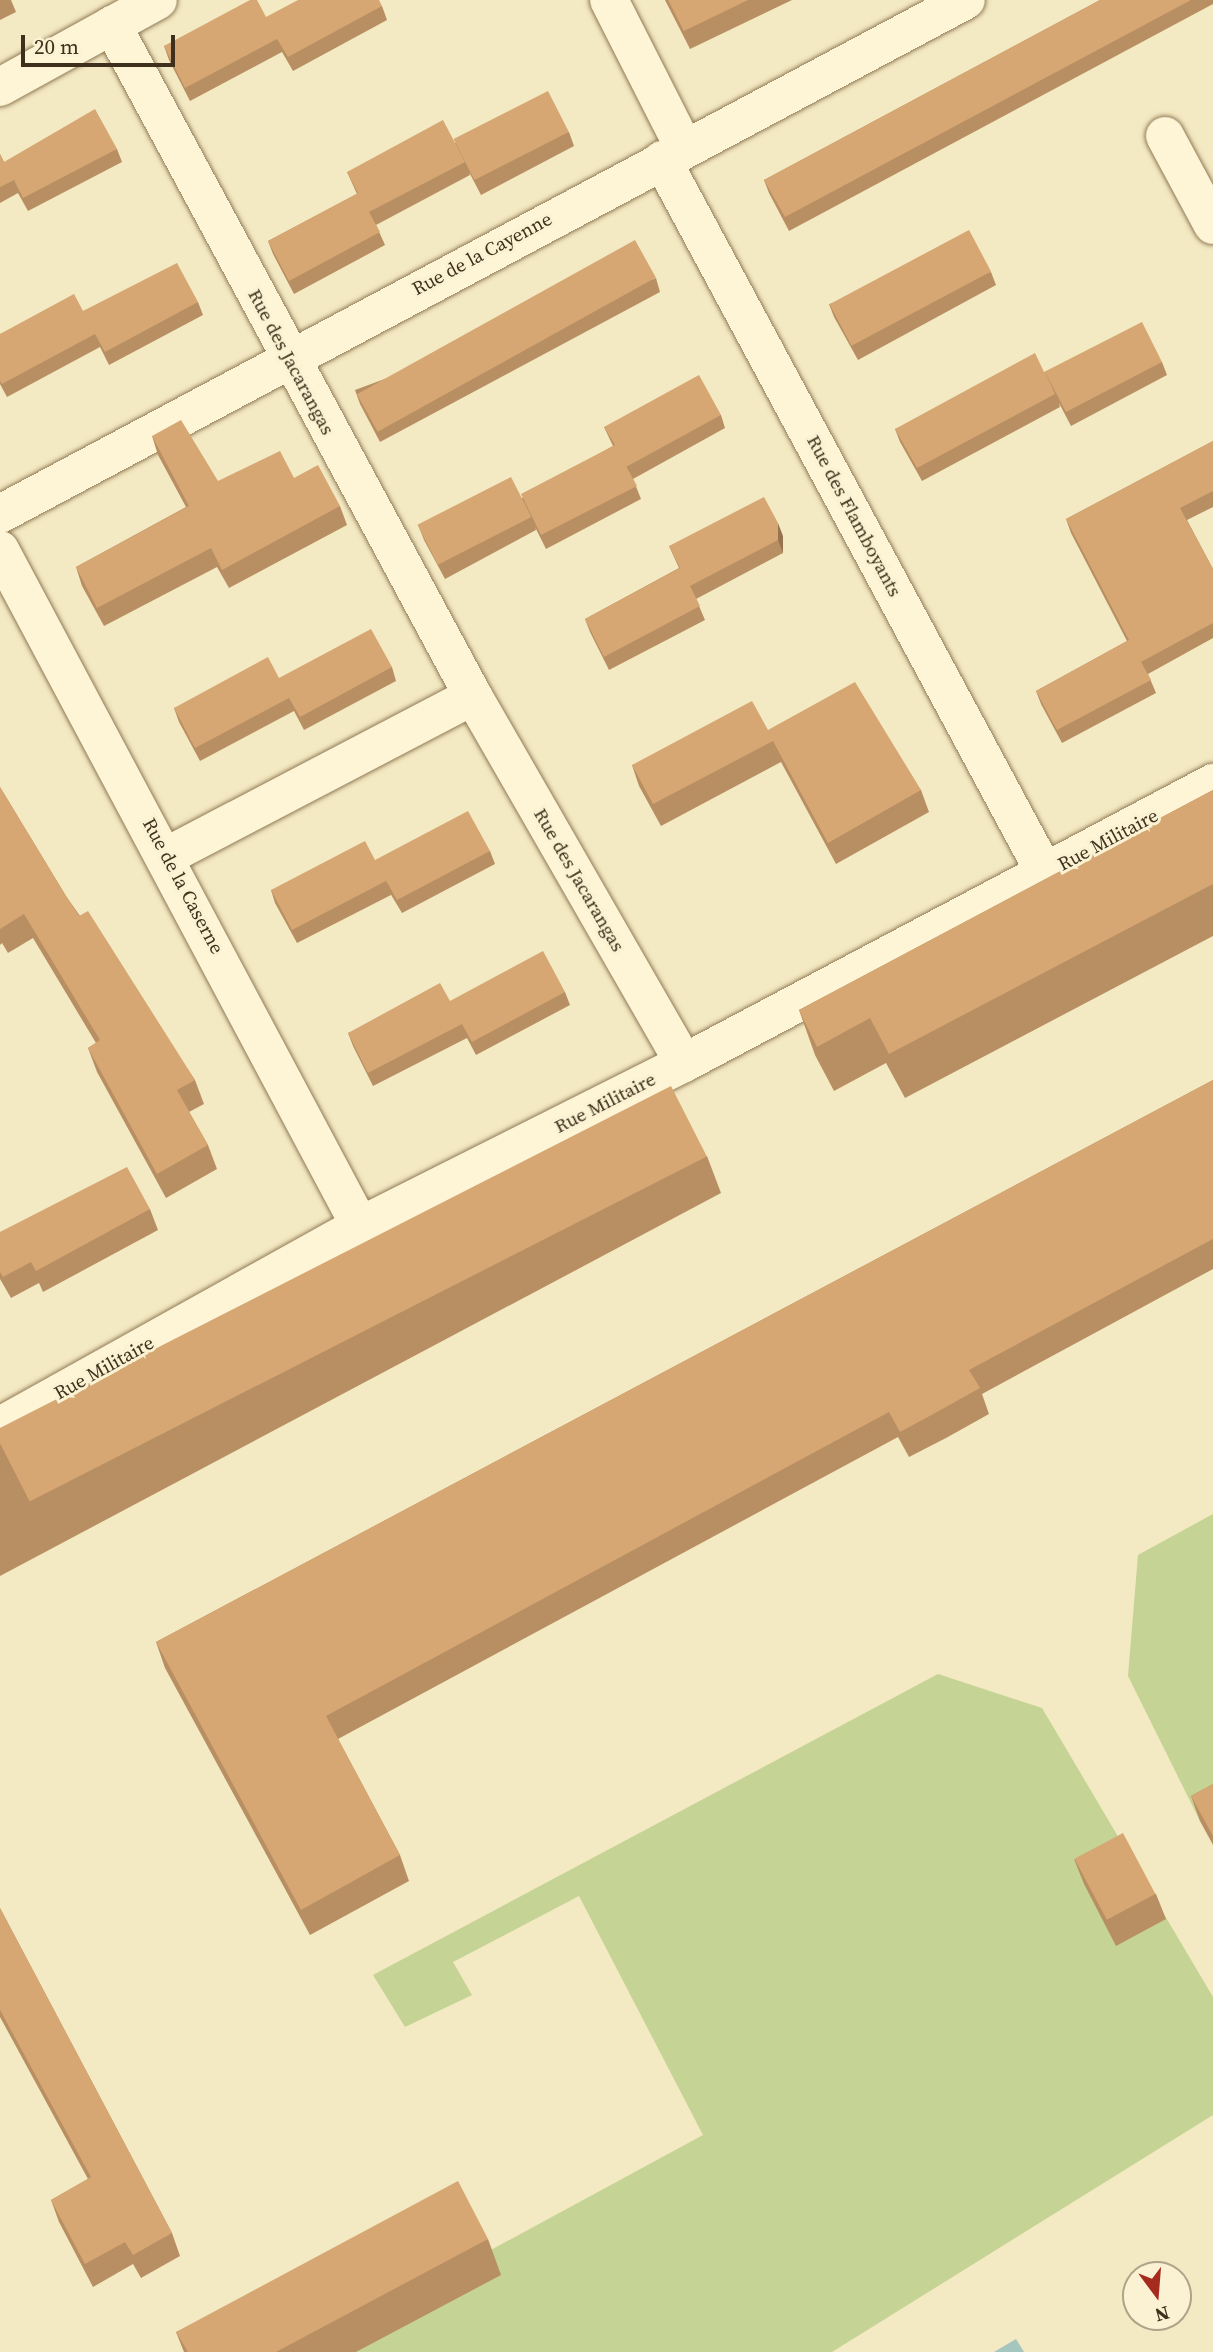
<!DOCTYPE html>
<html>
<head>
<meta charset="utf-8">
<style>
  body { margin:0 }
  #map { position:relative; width:1213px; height:2352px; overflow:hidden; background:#f3e9c2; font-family:"Source Serif 4",serif }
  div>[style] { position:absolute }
  .green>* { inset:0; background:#c5d394 }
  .water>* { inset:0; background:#a5c5bf }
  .roads { filter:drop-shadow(0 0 2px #907a56) drop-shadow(0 0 2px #907a56) }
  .minor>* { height:38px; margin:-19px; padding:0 19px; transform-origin:19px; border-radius:19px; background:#fdf5d6 }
  .wall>* { inset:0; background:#b88f63 }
  .shaded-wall>* { inset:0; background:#967450 }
  .building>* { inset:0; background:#d6a673; transform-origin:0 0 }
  span { translate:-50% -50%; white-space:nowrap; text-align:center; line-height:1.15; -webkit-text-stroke:6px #faf2d2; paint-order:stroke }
  .street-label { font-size:19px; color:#3e301c }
  .north { position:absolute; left:1122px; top:2261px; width:70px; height:70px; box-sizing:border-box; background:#faf2d2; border:2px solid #afa489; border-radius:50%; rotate:164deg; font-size:19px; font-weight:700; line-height:28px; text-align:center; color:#3e301c }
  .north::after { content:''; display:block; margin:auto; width:24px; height:32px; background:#a62b1f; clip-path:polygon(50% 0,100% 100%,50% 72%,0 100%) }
  .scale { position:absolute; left:21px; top:35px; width:154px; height:32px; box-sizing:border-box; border:4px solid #3e301c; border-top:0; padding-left:9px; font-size:21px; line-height:24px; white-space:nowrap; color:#3e301c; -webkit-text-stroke:5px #faf2d2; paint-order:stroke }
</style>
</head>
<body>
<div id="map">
  <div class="green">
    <i style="clip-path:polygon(1213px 1514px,1213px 1815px,1200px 1821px,1128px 1676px,1138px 1555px)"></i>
    <i style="clip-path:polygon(938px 1674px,1042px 1708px,1213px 1997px,1213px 2115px,832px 2352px,356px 2352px,489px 2251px,703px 2135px,579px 1896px,453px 1962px,472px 1995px,405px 2027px,373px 1975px)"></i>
  </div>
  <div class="water">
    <i style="clip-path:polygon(1016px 2339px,1024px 2352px,994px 2352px)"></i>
  </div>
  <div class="roads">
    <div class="minor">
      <i style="left:609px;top:0;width:166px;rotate:63.1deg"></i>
      <i style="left:112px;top:25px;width:762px;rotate:61.72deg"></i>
      <i style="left:473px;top:696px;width:423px;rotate:60.1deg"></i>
      <i style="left:0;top:87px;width:180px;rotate:-28.8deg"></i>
      <i style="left:1165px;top:136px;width:101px;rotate:61.7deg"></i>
      <i style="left:662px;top:160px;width:809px;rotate:61.76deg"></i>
      <i style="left:0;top:514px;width:1094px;rotate:-28.02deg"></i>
      <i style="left:0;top:550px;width:766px;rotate:61.96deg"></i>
      <i style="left:167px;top:856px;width:345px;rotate:-27.6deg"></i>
      <i style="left:0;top:1426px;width:412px;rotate:-29.1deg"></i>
      <i style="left:360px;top:1226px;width:363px;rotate:-26.7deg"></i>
      <i style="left:684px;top:1063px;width:599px;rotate:-27.89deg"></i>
    </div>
  </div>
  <div class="wall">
    <i style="clip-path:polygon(0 0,11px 0,16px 12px,0 20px)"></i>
    <i style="clip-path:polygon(665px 0,792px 0,690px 49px)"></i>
    <i style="clip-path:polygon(1100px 0,1213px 0,1213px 4px,789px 231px,769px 193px,764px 180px)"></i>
    <i style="clip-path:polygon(382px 6px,387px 20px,293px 71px,282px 52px,190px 101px,169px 60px,164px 46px,266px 17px)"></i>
    <i style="clip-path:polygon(569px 132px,574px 146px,481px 195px,469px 172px,470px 175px,376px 225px,385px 245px,294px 294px,273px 254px,268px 241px,357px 194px,347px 172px,455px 143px)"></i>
    <i style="clip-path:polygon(117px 149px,122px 162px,28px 211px,18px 193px,0 203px,0 154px,4px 162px)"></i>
    <i style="clip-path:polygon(991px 272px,996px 285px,858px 360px,834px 317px,829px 304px)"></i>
    <i style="clip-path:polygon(656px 278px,660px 292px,380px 442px,360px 404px,355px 390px)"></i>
    <i style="clip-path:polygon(198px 302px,203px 315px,109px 365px,100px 347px,7px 397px,0 384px,0 334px,83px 311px)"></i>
    <i style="clip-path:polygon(1162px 362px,1167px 375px,1071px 426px,1059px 403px,1060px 407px,922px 481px,900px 442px,895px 429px,1044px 372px)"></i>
    <i style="clip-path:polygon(721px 415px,725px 428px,633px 479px,641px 499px,546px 549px,535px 527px,536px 530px,445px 579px,424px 540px,419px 527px,522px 498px,613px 446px,604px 427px)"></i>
    <i style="clip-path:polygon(152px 436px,218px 481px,294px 478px,340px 506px,347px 525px,229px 588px,217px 567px,104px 626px,82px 586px,76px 567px,186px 507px,158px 455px)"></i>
    <i style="clip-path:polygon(1213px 441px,1213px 507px,1187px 520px,1213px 569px,1213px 638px,1148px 674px,1156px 693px,1062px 743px,1041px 704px,1036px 691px,1127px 641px,1071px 533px,1066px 519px)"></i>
    <i style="clip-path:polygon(783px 536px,783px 553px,696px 599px,705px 620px,609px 670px,590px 632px,585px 619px,679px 568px,669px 546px)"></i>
    <i style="clip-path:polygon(392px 667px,396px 681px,304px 730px,294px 711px,200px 761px,179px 722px,174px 708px,279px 678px)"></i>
    <i style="clip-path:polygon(768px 730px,921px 790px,929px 812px,836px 864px,781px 762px,661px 826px,639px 786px,632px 765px)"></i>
    <i style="clip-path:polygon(0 787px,66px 896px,195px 1080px,204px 1104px,189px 1112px,208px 1145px,217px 1169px,166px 1198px,97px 1072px,88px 1048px,96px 1043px,33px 938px,8px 953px,2px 943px,0 945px)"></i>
    <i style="clip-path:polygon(1213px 790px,1213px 936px,905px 1098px,886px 1063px,834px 1091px,815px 1055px,799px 1010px)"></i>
    <i style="clip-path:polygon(490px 851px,495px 864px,402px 913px,390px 893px,391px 895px,297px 943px,275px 903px,271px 890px,375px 860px)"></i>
    <i style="clip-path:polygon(565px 992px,570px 1005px,476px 1055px,467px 1038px,373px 1086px,353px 1046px,348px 1033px,450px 1001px)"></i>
    <i style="clip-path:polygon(1213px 1080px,1213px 1269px,982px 1394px,989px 1414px,946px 1438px,909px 1457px,898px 1437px,338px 1739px,400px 1855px,409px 1881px,310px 1935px,165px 1668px,156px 1642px)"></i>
    <i style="clip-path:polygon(707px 1156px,721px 1193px,0 1576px,0 1442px)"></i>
    <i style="clip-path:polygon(150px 1209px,158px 1230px,43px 1292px,39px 1283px,11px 1298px,0 1279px,0 1232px)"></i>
    <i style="clip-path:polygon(1213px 1784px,1213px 1845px,1200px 1821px,1191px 1796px)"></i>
    <i style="clip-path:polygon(1074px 1859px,1156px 1894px,1166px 1919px,1116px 1946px,1084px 1884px)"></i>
    <i style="clip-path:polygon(0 1908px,172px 2233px,180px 2256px,141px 2278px,133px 2264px,93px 2287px,59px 2222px,51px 2200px,88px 2179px,0 2017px)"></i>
    <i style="clip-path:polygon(488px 2239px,501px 2275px,356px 2352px,184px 2352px,176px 2332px)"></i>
  </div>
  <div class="shaded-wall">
    <i style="clip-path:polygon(778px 523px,783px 536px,783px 553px,778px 540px)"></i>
  </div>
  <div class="building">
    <i style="clip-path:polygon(250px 0,257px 0,266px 17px,298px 0,379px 0,382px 6px,288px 57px,277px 39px,185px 88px,164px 46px)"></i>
    <i style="clip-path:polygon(668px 0,748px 0,684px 31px)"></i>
    <i style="clip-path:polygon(1100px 0,1191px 0,785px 217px,764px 180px)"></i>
    <i style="left:548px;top:91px;width:46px;height:106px;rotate:63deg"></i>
    <i style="clip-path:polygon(95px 109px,117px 149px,23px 198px,14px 180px,0 187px,0 154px,4px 162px)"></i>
    <i style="clip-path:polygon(443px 120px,465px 162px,369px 212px,380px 232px,289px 281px,268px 241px,358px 193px,347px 172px)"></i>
    <i style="left:969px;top:230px;width:47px;height:158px;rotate:62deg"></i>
    <i style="left:635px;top:240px;width:43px;height:318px;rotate:61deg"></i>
    <i style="clip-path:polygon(177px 263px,198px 302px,105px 352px,95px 334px,2px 384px,0 381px,0 334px,74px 294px,83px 311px)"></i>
    <i style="clip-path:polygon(1142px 322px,1162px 362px,1066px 412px,1045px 372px,1055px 394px,917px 468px,895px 429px,1035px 353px,1044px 372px)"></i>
    <i style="clip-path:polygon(699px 375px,721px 415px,626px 467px,615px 446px,637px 486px,541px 535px,521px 494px,615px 445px,604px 427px)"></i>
    <i style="clip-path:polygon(181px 420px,218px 481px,280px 451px,294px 478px,318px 465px,340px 506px,222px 570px,211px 548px,97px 608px,76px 567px,189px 506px,152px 436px)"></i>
    <i style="clip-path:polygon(1213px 441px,1213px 491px,1180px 508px,1213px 569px,1213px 623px,1141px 662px,1151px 680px,1057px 730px,1036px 691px,1129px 640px,1066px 519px)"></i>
    <i style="left:511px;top:477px;width:45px;height:105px;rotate:63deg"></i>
    <i style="clip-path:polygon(764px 497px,778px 523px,778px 540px,690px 586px,700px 606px,604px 657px,585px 619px,680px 568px,683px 574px,669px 546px)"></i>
    <i style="clip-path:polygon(371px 629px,392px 667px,300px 717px,289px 698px,195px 748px,174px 708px,268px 657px,279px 678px)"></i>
    <i style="clip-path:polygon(855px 682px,921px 790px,828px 843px,773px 741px,653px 804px,632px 765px,752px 701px,768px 730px)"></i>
    <i style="clip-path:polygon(0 787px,66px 896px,79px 916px,88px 911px,195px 1080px,177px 1090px,208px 1145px,157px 1174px,88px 1048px,100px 1040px,24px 914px,0 929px)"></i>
    <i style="clip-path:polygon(1213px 790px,1213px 884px,889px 1054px,870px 1018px,817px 1047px,799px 1010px)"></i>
    <i style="clip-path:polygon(468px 811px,490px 851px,397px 900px,384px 877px,386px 881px,292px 930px,271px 890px,365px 841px,375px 860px)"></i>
    <i style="clip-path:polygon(543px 951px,565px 992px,472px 1042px,462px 1024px,368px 1073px,348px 1033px,440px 983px,450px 1001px)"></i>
    <i style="clip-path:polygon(1213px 1080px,1213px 1239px,969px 1370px,980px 1388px,937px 1412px,900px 1432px,889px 1412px,326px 1716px,400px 1855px,301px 1910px,156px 1642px)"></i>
    <i style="left:671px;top:1086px;width:79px;height:760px;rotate:63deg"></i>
    <i style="clip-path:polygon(127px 1167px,150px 1209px,36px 1271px,31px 1262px,3px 1277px,0 1272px,0 1232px)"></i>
    <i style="clip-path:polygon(1213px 1784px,1213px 1836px,1191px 1796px)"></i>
    <i style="left:1123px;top:1833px;width:69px;height:55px;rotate:62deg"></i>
    <i style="clip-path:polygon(0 1908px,172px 2233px,133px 2255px,125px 2242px,85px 2264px,51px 2200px,91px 2177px,0 2010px)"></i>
    <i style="clip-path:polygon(458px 2181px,488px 2239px,276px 2352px,188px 2352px,176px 2332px)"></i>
  </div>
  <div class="street-label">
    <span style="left:482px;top:254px;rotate:-28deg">Rue de la Cayenne</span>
    <span style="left:291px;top:362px;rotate:62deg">Rue des Jacarangas</span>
    <span style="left:854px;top:516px;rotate:62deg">Rue des Flamboyants</span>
    <span style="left:1108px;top:840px;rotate:-28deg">Rue Militaire</span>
    <span style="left:579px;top:880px;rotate:60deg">Rue des Jacarangas</span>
    <span style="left:183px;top:886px;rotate:62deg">Rue de la Caserne</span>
    <span style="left:605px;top:1103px;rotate:-27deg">Rue Militaire</span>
    <span style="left:104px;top:1368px;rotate:-29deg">Rue Militaire</span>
  </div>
  <div class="north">N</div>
  <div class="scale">20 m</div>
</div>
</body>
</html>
